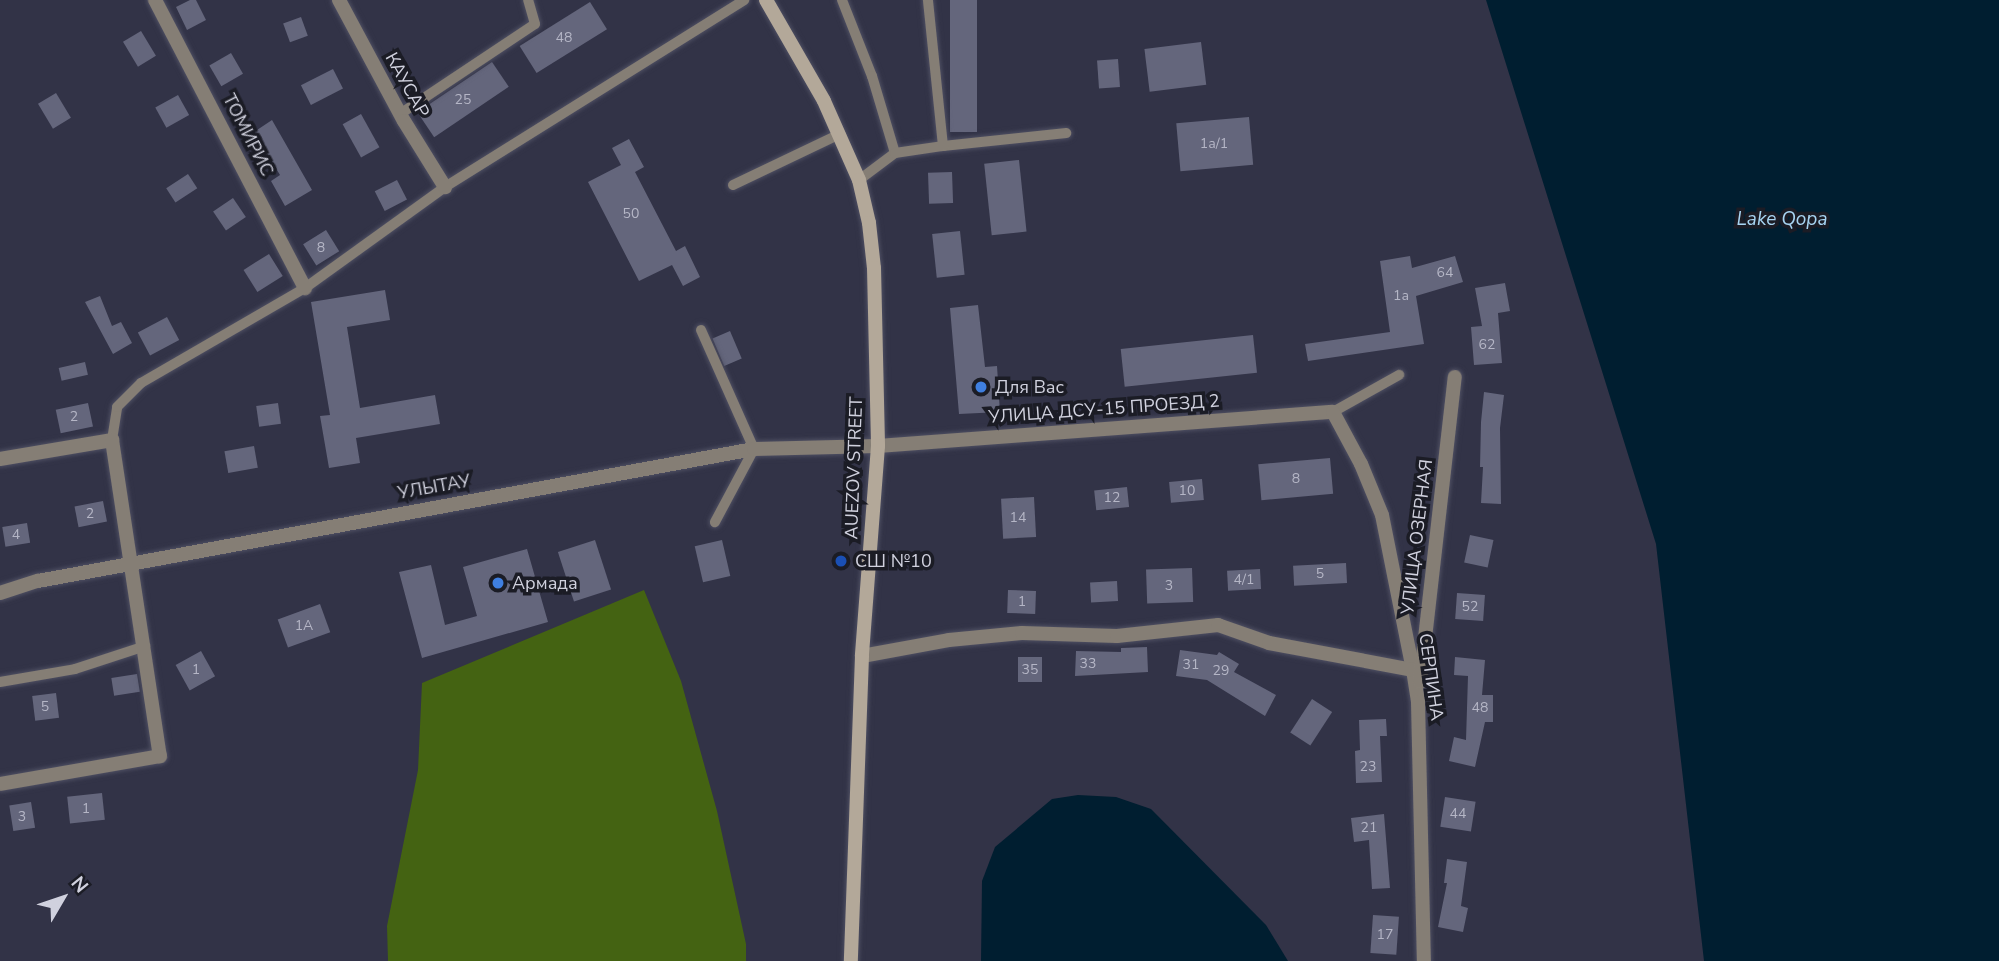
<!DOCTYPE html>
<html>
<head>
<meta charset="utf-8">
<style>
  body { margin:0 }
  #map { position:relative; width:1999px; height:961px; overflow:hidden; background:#323347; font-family:"Nunito Sans",sans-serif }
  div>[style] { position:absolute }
  .green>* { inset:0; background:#446312 }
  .water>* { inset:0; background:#001e30 }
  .building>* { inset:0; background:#64667c; transform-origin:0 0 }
  .roads { filter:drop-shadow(0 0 2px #4e4f62) drop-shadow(0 0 2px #4e4f62) }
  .service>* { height:10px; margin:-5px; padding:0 5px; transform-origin:5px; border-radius:5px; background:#857e75 }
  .minor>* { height:14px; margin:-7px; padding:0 7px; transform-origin:7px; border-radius:7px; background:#857e75 }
  .secondary>* { height:14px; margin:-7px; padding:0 7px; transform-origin:7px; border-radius:7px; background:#b3a899 }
  .dots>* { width:19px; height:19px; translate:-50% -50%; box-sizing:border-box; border:4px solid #1b1c25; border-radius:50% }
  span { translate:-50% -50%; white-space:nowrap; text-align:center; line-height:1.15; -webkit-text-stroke:7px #1b1c25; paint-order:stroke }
  .number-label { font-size:14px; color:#b5b6c6 }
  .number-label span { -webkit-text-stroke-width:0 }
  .street-label { font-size:18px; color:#d0d1de }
  .poi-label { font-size:18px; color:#d0d1de }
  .left { translate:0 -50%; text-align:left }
  .water-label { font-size:19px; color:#a7d4f2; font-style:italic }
  .north { position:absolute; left:28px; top:863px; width:70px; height:70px; -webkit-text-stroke:5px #1b1c25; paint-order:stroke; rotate:51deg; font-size:19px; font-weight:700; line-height:28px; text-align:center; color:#d0d1de }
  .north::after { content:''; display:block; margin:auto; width:24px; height:32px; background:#d0d1de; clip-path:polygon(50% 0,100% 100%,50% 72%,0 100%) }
</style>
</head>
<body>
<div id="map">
  <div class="green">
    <i style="clip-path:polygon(644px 590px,681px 681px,717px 811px,746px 944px,746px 961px,388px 961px,387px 926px,418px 770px,422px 683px)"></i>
  </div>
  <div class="water">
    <i style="clip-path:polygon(1486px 0,1999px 0,1999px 961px,1704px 961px,1656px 544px)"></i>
    <i style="clip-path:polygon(1078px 795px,1116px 797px,1151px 809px,1266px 925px,1288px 961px,981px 961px,982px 881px,995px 847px,1052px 799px)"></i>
  </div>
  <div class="building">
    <i style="clip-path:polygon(190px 0,196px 0,206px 20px,187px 30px,176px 7px)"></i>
    <i style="left:950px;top:0;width:27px;height:132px"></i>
    <i style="left:590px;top:2px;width:32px;height:83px;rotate:58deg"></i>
    <i style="left:301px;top:17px;width:20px;height:19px;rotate:70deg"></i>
    <i style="left:141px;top:31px;width:29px;height:21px;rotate:59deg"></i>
    <i style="left:1201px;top:42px;width:43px;height:57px;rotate:83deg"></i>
    <i style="left:231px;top:53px;width:24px;height:25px;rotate:60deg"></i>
    <i style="left:1118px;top:59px;width:28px;height:21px;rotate:86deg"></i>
    <i style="left:492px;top:62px;width:30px;height:90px;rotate:56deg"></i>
    <i style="left:333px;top:69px;width:22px;height:36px;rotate:63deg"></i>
    <i style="left:56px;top:93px;width:29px;height:21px;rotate:59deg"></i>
    <i style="left:178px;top:95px;width:23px;height:26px;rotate:61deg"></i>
    <i style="left:361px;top:114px;width:38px;height:21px;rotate:61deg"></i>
    <i style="left:1249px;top:117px;width:48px;height:73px;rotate:85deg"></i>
    <i style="clip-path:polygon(272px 120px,312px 190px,285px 206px,271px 181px,280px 175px,254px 132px)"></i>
    <i style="clip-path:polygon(629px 139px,644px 167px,635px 172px,676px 251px,685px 246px,700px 277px,683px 286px,672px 265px,639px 281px,588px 182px,621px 165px,612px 148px)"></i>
    <i style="left:1019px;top:160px;width:72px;height:35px;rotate:84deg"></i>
    <i style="left:952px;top:172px;width:31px;height:24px;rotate:88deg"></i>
    <i style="left:188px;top:174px;width:17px;height:26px;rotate:57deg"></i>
    <i style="left:397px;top:180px;width:22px;height:25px;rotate:63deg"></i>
    <i style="left:233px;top:198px;width:23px;height:24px;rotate:56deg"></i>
    <i style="left:326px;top:230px;width:25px;height:27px;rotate:58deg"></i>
    <i style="left:960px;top:231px;width:44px;height:28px;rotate:84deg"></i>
    <i style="left:269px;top:254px;width:26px;height:30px;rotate:58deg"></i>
    <i style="clip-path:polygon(1410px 256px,1412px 268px,1455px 256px,1463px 282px,1416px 296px,1424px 344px,1308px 361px,1305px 344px,1390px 332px,1380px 261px)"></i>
    <i style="clip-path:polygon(1505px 283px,1510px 311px,1498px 313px,1502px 363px,1474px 365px,1471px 327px,1482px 326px,1475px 288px)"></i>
    <i style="clip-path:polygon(385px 290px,390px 320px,347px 327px,360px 408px,435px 395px,440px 424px,356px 438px,360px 463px,329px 468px,320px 416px,330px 415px,311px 302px)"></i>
    <i style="clip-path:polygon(100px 296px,112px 326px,121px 322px,132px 343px,113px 354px,85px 302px)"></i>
    <i style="clip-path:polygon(978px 305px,985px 367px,997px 366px,1000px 412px,959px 414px,950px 308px)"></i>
    <i style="left:167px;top:317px;width:26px;height:33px;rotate:62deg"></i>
    <i style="left:730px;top:331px;width:30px;height:19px;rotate:67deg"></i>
    <i style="left:1253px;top:335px;width:38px;height:133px;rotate:84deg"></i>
    <i style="left:85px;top:362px;width:13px;height:27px;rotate:77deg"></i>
    <i style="clip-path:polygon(1484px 392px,1504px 395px,1500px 428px,1501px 504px,1481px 503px,1483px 467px,1480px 467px,1481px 422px)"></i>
    <i style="left:88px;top:403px;width:24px;height:33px;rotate:78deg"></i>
    <i style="left:278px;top:403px;width:21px;height:22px;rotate:82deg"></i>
    <i style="left:254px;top:446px;width:22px;height:30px;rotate:80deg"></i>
    <i style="left:1330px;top:458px;width:36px;height:72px;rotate:85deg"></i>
    <i style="left:1202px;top:479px;width:21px;height:33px;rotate:85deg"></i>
    <i style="left:1127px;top:487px;width:20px;height:33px;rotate:84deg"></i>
    <i style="left:1034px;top:497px;width:40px;height:33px;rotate:87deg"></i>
    <i style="left:103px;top:501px;width:21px;height:29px;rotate:79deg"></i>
    <i style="left:27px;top:523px;width:20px;height:25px;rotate:81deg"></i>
    <i style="left:1470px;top:535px;width:24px;height:28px;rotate:12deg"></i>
    <i style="left:595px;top:540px;width:52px;height:39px;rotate:72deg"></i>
    <i style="left:722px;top:540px;width:37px;height:28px;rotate:77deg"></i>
    <i style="clip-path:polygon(527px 549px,548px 622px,422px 658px,399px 572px,431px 565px,445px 625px,477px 616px,463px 567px)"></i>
    <i style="left:1346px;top:563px;width:20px;height:53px;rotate:87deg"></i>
    <i style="left:1192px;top:568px;width:34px;height:46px;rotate:88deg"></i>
    <i style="left:1260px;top:569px;width:20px;height:33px;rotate:87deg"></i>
    <i style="left:1117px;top:581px;width:20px;height:27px;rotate:87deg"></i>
    <i style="left:1008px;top:590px;width:28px;height:23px;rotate:2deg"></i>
    <i style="left:1457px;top:593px;width:28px;height:26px;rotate:4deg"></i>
    <i style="left:320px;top:604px;width:30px;height:45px;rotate:70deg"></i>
    <i style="clip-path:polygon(1147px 647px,1148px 672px,1075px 676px,1076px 651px,1121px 652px,1121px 648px)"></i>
    <i style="clip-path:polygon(1180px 650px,1217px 655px,1219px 652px,1239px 664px,1234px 672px,1276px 695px,1265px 716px,1207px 680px,1176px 676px)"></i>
    <i style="left:201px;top:651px;width:29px;height:29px;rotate:61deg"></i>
    <i style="left:1018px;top:657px;width:24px;height:25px"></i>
    <i style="clip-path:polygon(1455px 657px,1485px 660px,1482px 695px,1493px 695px,1493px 722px,1485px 722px,1475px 767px,1449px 761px,1454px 737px,1466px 740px,1468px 676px,1454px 675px)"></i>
    <i style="left:137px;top:674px;width:18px;height:26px;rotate:81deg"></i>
    <i style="left:56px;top:693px;width:25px;height:24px;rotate:83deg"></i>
    <i style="left:1312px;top:699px;width:24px;height:40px;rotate:33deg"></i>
    <i style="clip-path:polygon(1386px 719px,1387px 736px,1380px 736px,1382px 782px,1356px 783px,1355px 751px,1360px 750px,1359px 720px)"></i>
    <i style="left:102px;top:793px;width:27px;height:35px;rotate:84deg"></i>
    <i style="left:1445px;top:797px;width:31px;height:30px;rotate:9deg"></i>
    <i style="left:31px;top:802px;width:26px;height:22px;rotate:81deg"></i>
    <i style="clip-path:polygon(1384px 814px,1390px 888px,1372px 889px,1369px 840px,1354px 842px,1351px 818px)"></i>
    <i style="clip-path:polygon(1447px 859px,1467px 862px,1461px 906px,1468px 908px,1463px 932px,1438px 927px,1447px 883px,1444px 883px)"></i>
    <i style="left:1373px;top:915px;width:26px;height:38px;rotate:4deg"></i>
  </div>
  <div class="roads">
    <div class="service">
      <i style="left:842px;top:0;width:82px;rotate:68.5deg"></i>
      <i style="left:872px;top:76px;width:80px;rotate:73.4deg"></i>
      <i style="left:400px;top:114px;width:162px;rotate:-33.7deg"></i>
      <i style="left:535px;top:24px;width:25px;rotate:-106deg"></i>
      <i style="left:943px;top:146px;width:124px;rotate:-6deg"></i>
      <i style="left:859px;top:180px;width:45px;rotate:-36.9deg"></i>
      <i style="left:895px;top:153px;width:49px;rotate:-8.3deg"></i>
      <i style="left:943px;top:146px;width:147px;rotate:-95.9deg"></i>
      <i style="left:733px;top:185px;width:119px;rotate:-25.5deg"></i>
      <i style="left:701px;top:330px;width:130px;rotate:66deg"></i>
      <i style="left:754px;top:449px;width:83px;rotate:118.1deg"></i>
      <i style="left:1333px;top:412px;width:76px;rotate:-29.3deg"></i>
      <i style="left:112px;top:440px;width:33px;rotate:-81deg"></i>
      <i style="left:117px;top:407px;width:34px;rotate:-45deg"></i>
      <i style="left:141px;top:383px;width:190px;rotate:-30.1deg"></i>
      <i style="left:305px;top:288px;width:173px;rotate:-35.8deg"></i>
      <i style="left:445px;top:187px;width:353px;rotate:-32deg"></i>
      <i style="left:0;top:682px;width:76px;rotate:-9.8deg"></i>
      <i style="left:75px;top:669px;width:74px;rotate:-18.2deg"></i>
    </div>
    <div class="minor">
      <i style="left:155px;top:0;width:325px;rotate:62.5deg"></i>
      <i style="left:339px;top:0;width:137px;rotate:61.8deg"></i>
      <i style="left:404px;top:121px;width:78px;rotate:58.2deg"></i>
      <i style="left:0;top:459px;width:114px;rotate:-9.6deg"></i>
      <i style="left:112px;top:440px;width:320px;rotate:81.4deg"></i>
      <i style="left:160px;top:756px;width:162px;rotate:170.1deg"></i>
      <i style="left:0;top:593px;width:40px;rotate:-18deg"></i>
      <i style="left:38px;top:581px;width:728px;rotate:-10.45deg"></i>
      <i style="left:754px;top:449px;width:124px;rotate:-1.4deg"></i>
      <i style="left:878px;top:446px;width:456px;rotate:-4.3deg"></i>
      <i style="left:1333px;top:412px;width:59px;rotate:61.7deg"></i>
      <i style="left:1361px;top:464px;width:55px;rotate:67.6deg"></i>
      <i style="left:1382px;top:515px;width:158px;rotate:78.7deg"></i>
      <i style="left:1413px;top:670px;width:32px;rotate:81deg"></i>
      <i style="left:1418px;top:702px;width:259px;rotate:88.7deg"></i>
      <i style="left:862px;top:656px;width:88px;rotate:-10.4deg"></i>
      <i style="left:949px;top:640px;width:73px;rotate:-5.5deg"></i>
      <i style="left:1022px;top:633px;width:95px;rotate:1.8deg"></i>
      <i style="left:1117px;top:636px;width:102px;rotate:-6.2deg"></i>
      <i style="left:1218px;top:625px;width:54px;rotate:19.4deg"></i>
      <i style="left:1269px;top:643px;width:147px;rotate:10.6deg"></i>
      <i style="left:1420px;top:682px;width:307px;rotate:-83.5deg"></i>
    </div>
    <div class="secondary">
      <i style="left:766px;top:0;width:116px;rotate:60.1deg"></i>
      <i style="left:824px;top:101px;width:86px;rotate:66.1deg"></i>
      <i style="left:859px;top:180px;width:44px;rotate:76.9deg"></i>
      <i style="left:869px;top:223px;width:45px;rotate:83.7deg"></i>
      <i style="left:874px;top:268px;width:178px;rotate:88.7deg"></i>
      <i style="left:878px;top:446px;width:211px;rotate:94.4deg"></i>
      <i style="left:862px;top:656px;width:305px;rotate:92.1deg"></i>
    </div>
  </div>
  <div class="dots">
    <i style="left:981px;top:387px;background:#3f7fe0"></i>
    <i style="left:841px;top:561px;background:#1a4fb4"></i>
    <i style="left:498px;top:583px;background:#3f7fe0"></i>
  </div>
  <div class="number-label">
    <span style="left:564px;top:38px">48</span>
    <span style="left:463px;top:100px">25</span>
    <span style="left:1214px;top:144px">1а/1</span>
    <span style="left:631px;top:214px">50</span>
    <span style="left:321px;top:248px">8</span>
    <span style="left:1445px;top:273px">64</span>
    <span style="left:1401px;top:296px">1а</span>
    <span style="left:1487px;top:345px">62</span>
    <span style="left:74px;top:417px">2</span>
    <span style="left:1296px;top:479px">8</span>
    <span style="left:1187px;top:491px">10</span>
    <span style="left:1112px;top:498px">12</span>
    <span style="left:90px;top:514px">2</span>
    <span style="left:1018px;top:518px">14</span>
    <span style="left:16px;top:535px">4</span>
    <span style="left:1320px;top:574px">5</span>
    <span style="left:1244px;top:580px">4/1</span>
    <span style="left:1169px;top:586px">3</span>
    <span style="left:1022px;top:602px">1</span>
    <span style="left:1470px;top:607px">52</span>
    <span style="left:304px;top:626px">1А</span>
    <span style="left:1088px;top:664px">33</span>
    <span style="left:1191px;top:665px">31</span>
    <span style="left:196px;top:670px">1</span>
    <span style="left:1030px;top:670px">35</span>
    <span style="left:1221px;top:671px">29</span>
    <span style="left:45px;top:707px">5</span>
    <span style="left:1480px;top:708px">48</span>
    <span style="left:1368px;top:767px">23</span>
    <span style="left:86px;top:809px">1</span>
    <span style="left:1458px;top:814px">44</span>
    <span style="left:22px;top:817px">3</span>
    <span style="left:1369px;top:828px">21</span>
    <span style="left:1385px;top:935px">17</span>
  </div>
  <div class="street-label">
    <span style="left:407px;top:85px;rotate:61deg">КАУСАР</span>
    <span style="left:248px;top:135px;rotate:63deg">ТОМИРИС</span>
    <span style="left:1104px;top:409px;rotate:-4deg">УЛИЦА ДСУ-15 ПРОЕЗД 2</span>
    <span style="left:854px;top:468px;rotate:-88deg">AUEZOV STREET</span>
    <span style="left:434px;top:487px;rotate:-10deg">УЛЫТАУ</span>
    <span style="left:1417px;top:537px;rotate:-83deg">УЛИЦА ОЗЕРНАЯ</span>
    <span style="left:1431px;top:677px;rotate:82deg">СЕРПИНА</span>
  </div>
  <div class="poi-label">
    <span class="left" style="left:995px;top:387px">Для Вас</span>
    <span class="left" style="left:855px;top:561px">СШ №10</span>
    <span class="left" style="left:512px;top:583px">Армада</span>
  </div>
  <div class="water-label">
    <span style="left:1782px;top:220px">Lake Qopa</span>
  </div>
  <div class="north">N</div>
</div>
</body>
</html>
